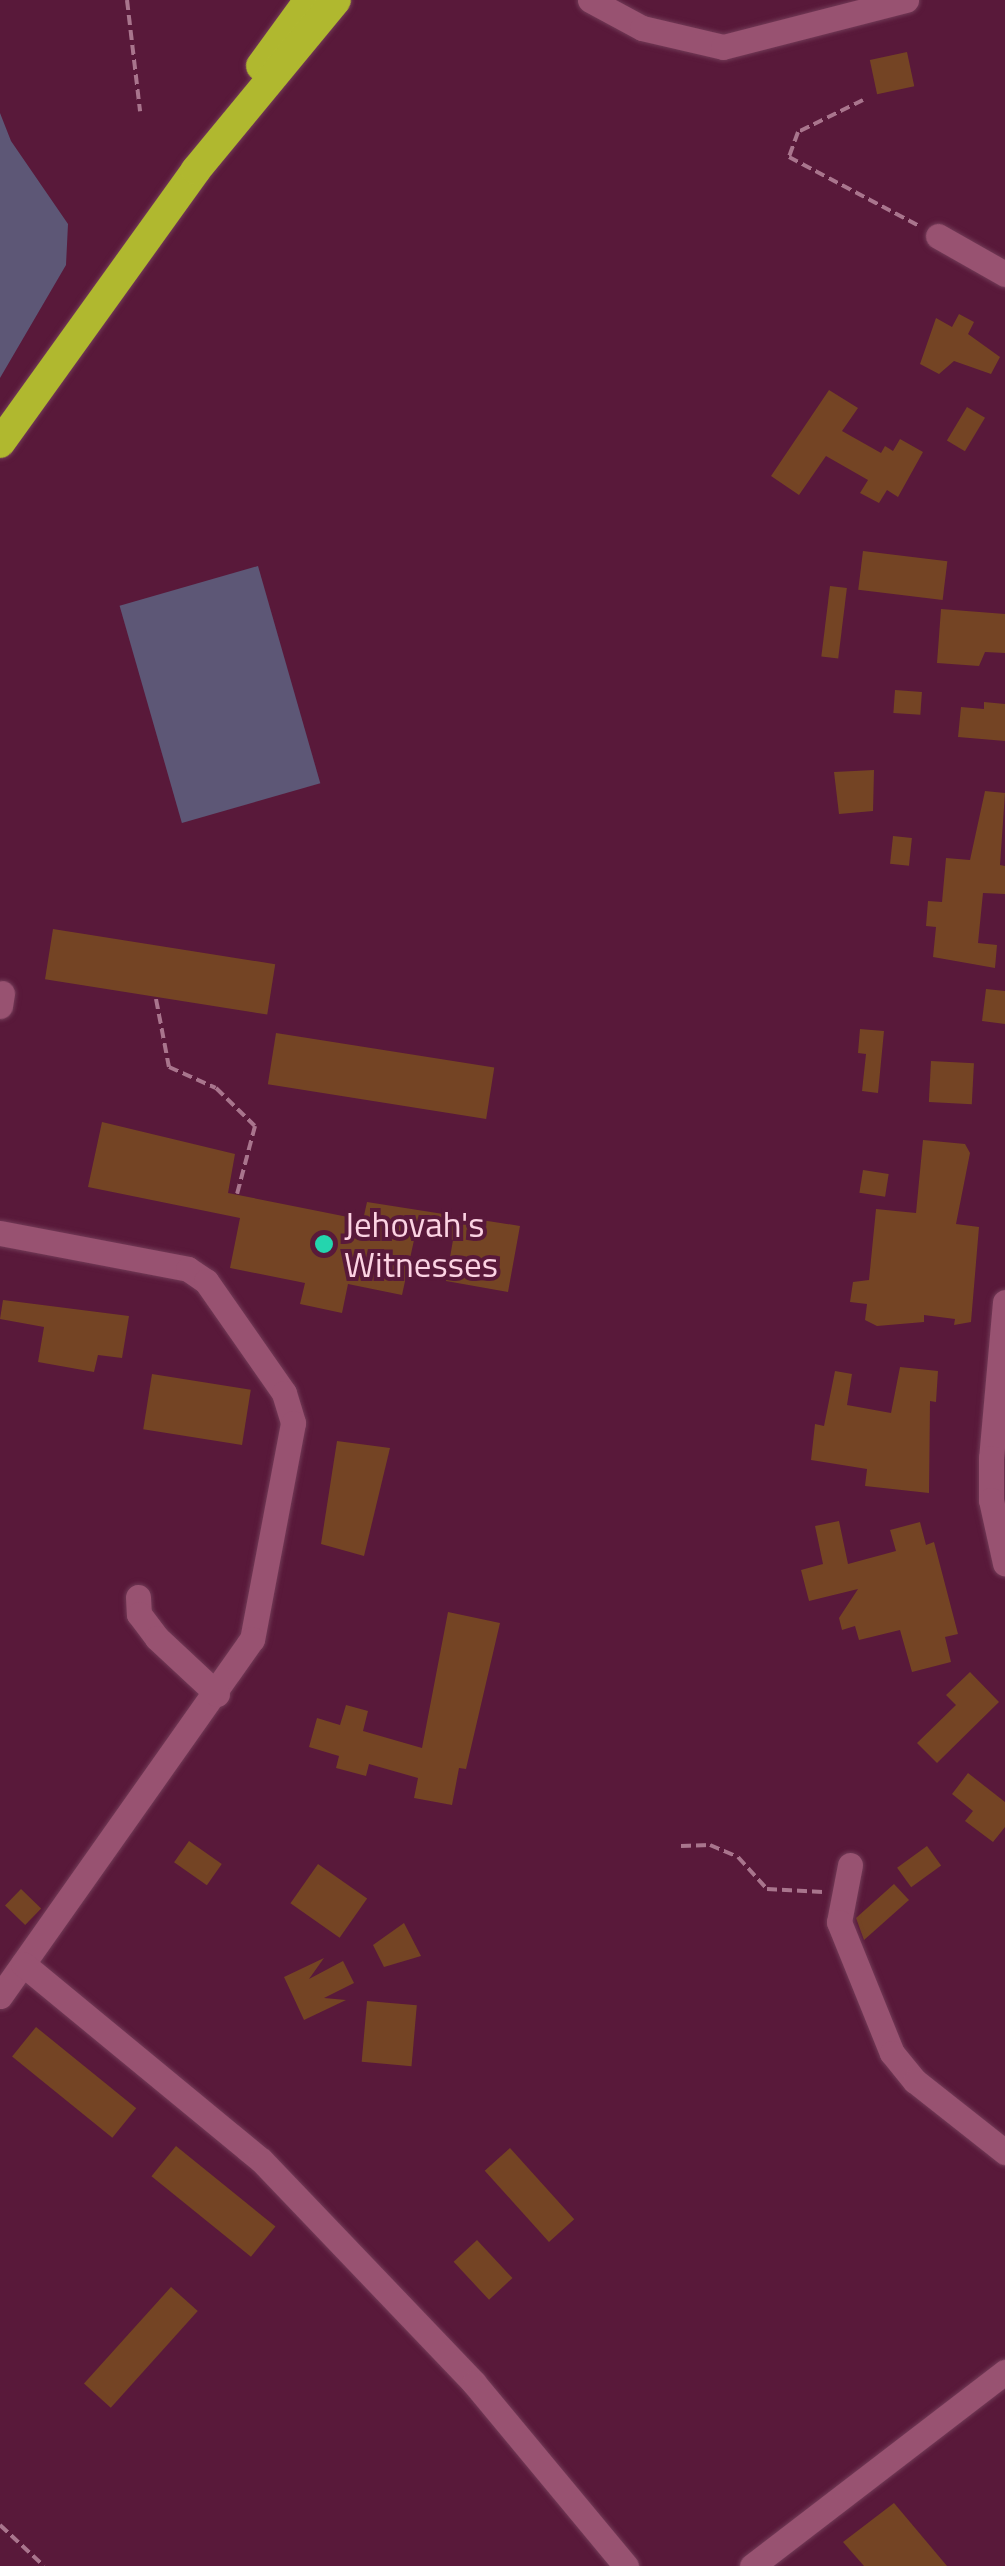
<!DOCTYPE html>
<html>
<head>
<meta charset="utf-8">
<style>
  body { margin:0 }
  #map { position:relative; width:1005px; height:2566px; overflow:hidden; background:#59193a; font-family:"Titillium Web",sans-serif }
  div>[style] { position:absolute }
  .green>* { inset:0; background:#5d5776; transform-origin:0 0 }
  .building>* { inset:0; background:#744424; transform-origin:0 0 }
  .path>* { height:4px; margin-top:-2px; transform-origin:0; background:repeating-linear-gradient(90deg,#a9758d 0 10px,transparent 0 15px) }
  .roads { filter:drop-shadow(0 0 2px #723b57) drop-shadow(0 0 2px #723b57) }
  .minor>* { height:25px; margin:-12.5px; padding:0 12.5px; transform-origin:12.5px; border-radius:12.5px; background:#985271 }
  .highway>* { height:30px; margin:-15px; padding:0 15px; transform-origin:15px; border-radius:15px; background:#b0b82f }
  .dots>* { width:28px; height:28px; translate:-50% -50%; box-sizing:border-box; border:5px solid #59193a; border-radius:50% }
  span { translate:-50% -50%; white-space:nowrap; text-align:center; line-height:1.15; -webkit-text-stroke:8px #59193a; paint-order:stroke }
  .poi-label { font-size:35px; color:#fcd3e3 }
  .left { translate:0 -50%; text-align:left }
</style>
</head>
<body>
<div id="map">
  <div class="green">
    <i style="clip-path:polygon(0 113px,11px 141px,68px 224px,66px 265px,0 378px)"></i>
    <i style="left:258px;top:566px;width:226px;height:144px;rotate:74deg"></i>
  </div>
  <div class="building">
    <i style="left:907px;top:52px;width:35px;height:38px;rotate:78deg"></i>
    <i style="clip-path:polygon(959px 314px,974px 322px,968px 334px,1000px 357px,991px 374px,954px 361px,939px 374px,920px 364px,936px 318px,952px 327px)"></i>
    <i style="clip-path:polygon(829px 390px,858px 408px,842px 431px,881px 453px,885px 446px,893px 451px,900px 439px,923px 452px,898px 497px,887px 490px,879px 503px,860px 493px,868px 480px,826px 456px,799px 495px,771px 476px)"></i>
    <i style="left:967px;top:407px;width:21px;height:39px;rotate:31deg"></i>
    <i style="left:863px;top:551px;width:85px;height:39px;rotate:7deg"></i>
    <i style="left:830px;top:586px;width:17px;height:71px;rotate:7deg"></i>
    <i style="clip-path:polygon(941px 609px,1005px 614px,1005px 653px,985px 652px,979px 666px,937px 663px)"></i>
    <i style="left:895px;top:690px;width:27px;height:23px;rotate:4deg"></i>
    <i style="clip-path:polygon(984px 702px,1005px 704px,1005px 741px,958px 737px,961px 707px,984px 709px)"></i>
    <i style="clip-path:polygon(874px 770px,873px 811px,839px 814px,834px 772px)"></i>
    <i style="clip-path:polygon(985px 791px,1005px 793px,1000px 865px,1005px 866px,1005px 894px,983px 893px,978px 943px,997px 945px,995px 968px,933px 957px,936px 927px,926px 926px,928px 901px,942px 902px,946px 858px,970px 860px)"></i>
    <i style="left:893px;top:836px;width:19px;height:28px;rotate:6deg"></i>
    <i style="left:53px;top:929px;width:225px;height:51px;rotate:9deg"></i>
    <i style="clip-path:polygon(986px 989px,1005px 991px,1005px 1024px,982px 1021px)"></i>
    <i style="clip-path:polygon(860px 1029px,884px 1031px,878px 1093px,862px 1091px,866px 1054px,858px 1053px)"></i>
    <i style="left:276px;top:1033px;width:221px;height:52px;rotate:9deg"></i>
    <i style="left:931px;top:1061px;width:43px;height:41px;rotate:3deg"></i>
    <i style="clip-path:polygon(102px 1122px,235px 1154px,228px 1193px,363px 1220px,367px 1202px,520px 1226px,508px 1292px,446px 1281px,453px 1240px,416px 1231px,402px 1295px,348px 1284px,342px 1313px,300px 1304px,305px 1283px,230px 1268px,240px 1218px,88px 1187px)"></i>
    <i style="clip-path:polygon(923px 1140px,965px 1144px,970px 1153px,956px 1224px,979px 1227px,971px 1322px,954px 1325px,955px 1319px,924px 1315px,924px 1322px,877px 1326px,865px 1320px,867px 1304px,850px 1302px,853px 1282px,869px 1280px,876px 1209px,916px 1213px)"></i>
    <i style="left:863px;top:1170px;width:26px;height:23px;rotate:9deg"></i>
    <i style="clip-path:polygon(3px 1300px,129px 1316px,122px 1358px,98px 1355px,94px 1372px,38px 1362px,44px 1327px,0 1319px)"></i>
    <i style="clip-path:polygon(900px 1367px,938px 1371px,936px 1402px,930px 1401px,929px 1493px,865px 1486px,867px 1469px,811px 1460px,815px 1424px,824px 1426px,835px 1371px,852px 1374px,847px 1405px,891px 1413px)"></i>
    <i style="left:152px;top:1374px;width:100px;height:56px;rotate:9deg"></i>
    <i style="clip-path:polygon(337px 1441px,390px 1448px,364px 1556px,321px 1544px)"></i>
    <i style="clip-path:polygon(839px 1521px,848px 1564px,896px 1551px,890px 1530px,920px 1522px,926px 1545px,934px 1542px,958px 1634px,945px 1637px,951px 1662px,912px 1672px,900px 1630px,859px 1640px,855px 1626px,842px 1630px,839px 1618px,858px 1589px,809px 1601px,801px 1570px,823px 1564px,815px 1526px)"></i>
    <i style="clip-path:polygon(448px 1612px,500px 1623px,466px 1769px,459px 1768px,452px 1805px,414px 1798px,418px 1778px,369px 1764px,366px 1776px,336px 1768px,339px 1756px,309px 1747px,317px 1718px,340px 1725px,346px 1705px,368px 1711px,363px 1731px,422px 1748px)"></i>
    <i style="clip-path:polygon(970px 1672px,999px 1702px,937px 1763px,917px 1743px,956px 1705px,946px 1695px)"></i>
    <i style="clip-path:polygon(968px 1773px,1005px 1802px,1005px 1827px,993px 1842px,965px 1821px,973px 1811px,952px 1794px)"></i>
    <i style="left:189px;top:1841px;width:40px;height:26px;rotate:35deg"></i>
    <i style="left:927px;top:1846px;width:24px;height:37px;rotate:54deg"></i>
    <i style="left:318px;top:1864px;width:60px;height:48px;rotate:35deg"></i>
    <i style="clip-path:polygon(894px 1884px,909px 1900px,864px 1940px,856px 1918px)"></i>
    <i style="left:21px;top:1889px;width:28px;height:23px;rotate:44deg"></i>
    <i style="clip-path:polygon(404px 1923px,421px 1956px,384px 1967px,373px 1945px)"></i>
    <i style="clip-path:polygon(324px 1958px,309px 1979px,343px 1961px,354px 1983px,324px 1998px,346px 2000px,304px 2020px,284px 1977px)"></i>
    <i style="left:367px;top:2001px;width:50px;height:61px;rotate:5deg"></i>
    <i style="left:36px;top:2027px;width:129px;height:38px;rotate:39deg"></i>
    <i style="left:176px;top:2146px;width:128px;height:39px;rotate:39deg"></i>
    <i style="left:510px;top:2148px;width:96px;height:34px;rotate:48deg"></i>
    <i style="left:477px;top:2240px;width:52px;height:32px;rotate:47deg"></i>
    <i style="left:171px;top:2287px;width:36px;height:130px;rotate:42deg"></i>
    <i style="clip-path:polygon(894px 2503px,947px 2566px,864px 2566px,843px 2542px)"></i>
  </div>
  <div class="path">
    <i style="left:127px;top:0;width:112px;rotate:83.3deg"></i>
    <i style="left:863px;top:100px;width:72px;rotate:153.8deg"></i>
    <i style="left:798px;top:132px;width:27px;rotate:110deg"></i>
    <i style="left:789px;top:157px;width:149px;rotate:27.9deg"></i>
    <i style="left:156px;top:999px;width:69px;rotate:79.2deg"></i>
    <i style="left:169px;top:1067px;width:51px;rotate:24.1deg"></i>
    <i style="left:216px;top:1088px;width:54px;rotate:44.3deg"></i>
    <i style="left:255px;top:1126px;width:70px;rotate:104.8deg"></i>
    <i style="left:681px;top:1846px;width:29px;rotate:-2deg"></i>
    <i style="left:710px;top:1845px;width:30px;rotate:23deg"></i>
    <i style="left:738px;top:1857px;width:43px;rotate:47.8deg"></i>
    <i style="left:767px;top:1889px;width:56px;rotate:3.1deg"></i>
    <i style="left:0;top:2525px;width:60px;rotate:43deg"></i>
  </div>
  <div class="roads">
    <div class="minor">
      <i style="left:590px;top:0;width:59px;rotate:28.3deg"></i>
      <i style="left:642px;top:28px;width:83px;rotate:13.2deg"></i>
      <i style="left:723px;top:47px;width:189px;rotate:-14.4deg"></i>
      <i style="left:938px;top:236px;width:77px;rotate:29.6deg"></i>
      <i style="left:0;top:1006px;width:13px;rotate:-81deg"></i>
      <i style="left:0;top:1233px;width:191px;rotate:10.8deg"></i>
      <i style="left:188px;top:1269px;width:22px;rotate:34deg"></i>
      <i style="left:206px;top:1281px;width:136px;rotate:55.1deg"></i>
      <i style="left:284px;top:1393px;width:31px;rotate:73deg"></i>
      <i style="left:293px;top:1423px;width:220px;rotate:100.7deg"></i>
      <i style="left:252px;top:1639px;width:437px;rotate:125.2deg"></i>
      <i style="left:1005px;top:1302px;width:157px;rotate:95.1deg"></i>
      <i style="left:991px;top:1458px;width:42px;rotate:90deg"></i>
      <i style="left:991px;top:1500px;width:65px;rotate:77.5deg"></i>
      <i style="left:138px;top:1597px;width:17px;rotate:87deg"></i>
      <i style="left:139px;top:1614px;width:30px;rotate:53deg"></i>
      <i style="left:157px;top:1638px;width:82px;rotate:43deg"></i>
      <i style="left:850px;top:1865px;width:58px;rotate:100.9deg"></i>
      <i style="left:839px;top:1922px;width:141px;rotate:68deg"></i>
      <i style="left:892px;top:2053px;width:36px;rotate:51deg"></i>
      <i style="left:915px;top:2081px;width:115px;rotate:38.3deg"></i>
      <i style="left:23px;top:1964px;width:308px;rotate:39.5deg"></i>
      <i style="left:261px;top:2160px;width:308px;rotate:46.3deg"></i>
      <i style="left:474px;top:2383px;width:238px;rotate:50.3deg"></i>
      <i style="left:752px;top:2566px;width:319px;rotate:-37.5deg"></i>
    </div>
    <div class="highway">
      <i style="left:261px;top:66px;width:82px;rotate:-54deg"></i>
      <i style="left:0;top:443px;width:336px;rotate:-54.3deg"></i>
      <i style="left:196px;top:170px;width:220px;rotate:-50.5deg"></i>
    </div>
  </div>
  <div class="dots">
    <i style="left:324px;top:1244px;background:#24d5ae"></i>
  </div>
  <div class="poi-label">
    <span class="left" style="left:344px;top:1244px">Jehovah's<br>Witnesses</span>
  </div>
</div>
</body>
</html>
